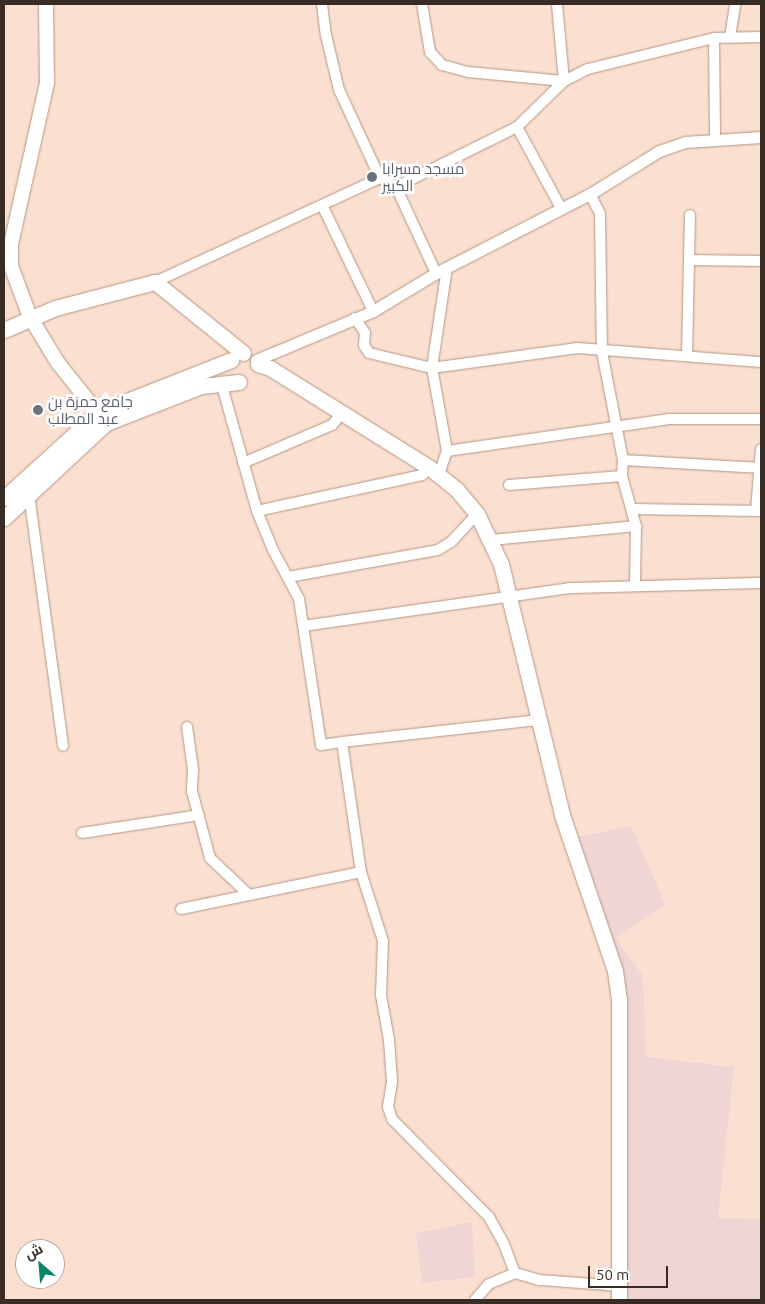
<!DOCTYPE html>
<html>
<head>
<meta charset="utf-8">
<style>
  body { margin:0 }
  #map { position:relative; width:765px; height:1304px; overflow:hidden; background:#fbe0d1; font-family:Ubuntu,Cairo,sans-serif }
  div>[style] { position:absolute }
  .industrial>* { inset:0; background:#efd5d3 }
  .roads { filter:drop-shadow(0 0 1px #b59684) drop-shadow(0 0 1px #b59684) }
  .minor>* { height:10px; margin:-5px; padding:0 5px; transform-origin:5px; border-radius:5px; background:#fff }
  .tertiary>* { height:11px; margin:-5.5px; padding:0 5.5px; transform-origin:5.5px; border-radius:5.5px; background:#fff }
  .secondary>* { height:14px; margin:-7px; padding:0 7px; transform-origin:7px; border-radius:7px; background:#fff }
  .primary>* { height:15px; margin:-7.5px; padding:0 7.5px; transform-origin:7.5px; border-radius:7.5px; background:#fff }
  .dots>* { width:14px; height:14px; translate:-50% -50%; box-sizing:border-box; border:2px solid #fff; border-radius:50% }
  span { translate:-50% -50%; white-space:nowrap; text-align:center; line-height:1.15; -webkit-text-stroke:5px #fff; paint-order:stroke }
  .worship-label { font-size:15px; color:#5b616d }
  .left { translate:0 -50%; text-align:left }
  .frame { position:absolute; inset:0; border:5px solid #392c25; pointer-events:none }
  .north { position:absolute; left:15px; top:1239px; width:50px; height:50px; box-sizing:border-box; background:#fff; border:1px solid #b0aba8; border-radius:50%; rotate:333deg; font-size:14px; font-weight:700; line-height:20px; text-align:center; color:#392c25 }
  .north::after { content:''; display:block; margin:auto; width:18px; height:22px; background:#03866a; clip-path:polygon(50% 0,100% 100%,50% 72%,0 100%) }
  .scale { position:absolute; left:588px; top:1266px; width:80px; height:22px; box-sizing:border-box; border:2px solid #392c25; border-top:0; padding-left:6px; font-size:15px; line-height:18px; white-space:nowrap; color:#392c25; -webkit-text-stroke:4px #fff; paint-order:stroke }
</style>
</head>
<body>
<div id="map">
  <div class="industrial">
    <i style="clip-path:polygon(631px 826px,665px 904px,616px 938px,643px 976px,646px 1057px,734px 1067px,718px 1218px,761px 1219px,761px 1300px,624px 1300px,624px 986px,577px 837px)"></i>
    <i style="clip-path:polygon(472px 1222px,475px 1277px,422px 1283px,416px 1233px)"></i>
  </div>
  <div class="roads">
    <div class="minor">
      <i style="left:322px;top:4px;width:31px;rotate:83deg"></i>
      <i style="left:326px;top:35px;width:57px;rotate:76.7deg"></i>
      <i style="left:339px;top:90px;width:97px;rotate:65deg"></i>
      <i style="left:422px;top:4px;width:49px;rotate:80.5deg"></i>
      <i style="left:430px;top:52px;width:18px;rotate:47deg"></i>
      <i style="left:442px;top:65px;width:27px;rotate:15deg"></i>
      <i style="left:468px;top:72px;width:96px;rotate:5.4deg"></i>
      <i style="left:564px;top:81px;width:77px;rotate:-95.2deg"></i>
      <i style="left:730px;top:37px;width:33px;rotate:-81deg"></i>
      <i style="left:714px;top:38px;width:100px;rotate:89.4deg"></i>
      <i style="left:517px;top:127px;width:92px;rotate:61.5deg"></i>
      <i style="left:396px;top:187px;width:95px;rotate:65.1deg"></i>
      <i style="left:590px;top:194px;width:22px;rotate:63deg"></i>
      <i style="left:600px;top:214px;width:138px;rotate:89.2deg"></i>
      <i style="left:602px;top:352px;width:110px;rotate:79deg"></i>
      <i style="left:623px;top:460px;width:16px;rotate:94deg"></i>
      <i style="left:622px;top:476px;width:52px;rotate:74.4deg"></i>
      <i style="left:636px;top:526px;width:59px;rotate:91deg"></i>
      <i style="left:323px;top:207px;width:115px;rotate:64.3deg"></i>
      <i style="left:689px;top:260px;width:72px;rotate:0.8deg"></i>
      <i style="left:155px;top:282px;width:248px;rotate:-24.8deg"></i>
      <i style="left:380px;top:178px;width:18px;rotate:29deg"></i>
      <i style="left:396px;top:187px;width:135px;rotate:-26.4deg"></i>
      <i style="left:517px;top:127px;width:66px;rotate:-44.4deg"></i>
      <i style="left:564px;top:81px;width:27px;rotate:-27deg"></i>
      <i style="left:588px;top:69px;width:130px;rotate:-13.8deg"></i>
      <i style="left:714px;top:38px;width:47px;rotate:-1.2deg"></i>
      <i style="left:355px;top:318px;width:18px;rotate:56deg"></i>
      <i style="left:365px;top:333px;width:12px;rotate:95deg"></i>
      <i style="left:364px;top:345px;width:9px;rotate:58deg"></i>
      <i style="left:369px;top:353px;width:65px;rotate:13.4deg"></i>
      <i style="left:432px;top:368px;width:147px;rotate:-7.8deg"></i>
      <i style="left:578px;top:348px;width:184px;rotate:4.4deg"></i>
      <i style="left:687px;top:356px;width:141px;rotate:-88.8deg"></i>
      <i style="left:221px;top:382px;width:134px;rotate:74.4deg"></i>
      <i style="left:257px;top:511px;width:42px;rotate:67.7deg"></i>
      <i style="left:273px;top:550px;width:55px;rotate:62deg"></i>
      <i style="left:299px;top:599px;width:148px;rotate:81.4deg"></i>
      <i style="left:321px;top:745px;width:21px;rotate:-8deg"></i>
      <i style="left:447px;top:451px;width:223px;rotate:-8.2deg"></i>
      <i style="left:668px;top:419px;width:93px"></i>
      <i style="left:623px;top:460px;width:138px;rotate:3.3deg"></i>
      <i style="left:243px;top:463px;width:97px;rotate:-23.1deg"></i>
      <i style="left:332px;top:425px;width:16px;rotate:-50deg"></i>
      <i style="left:439px;top:475px;width:25px;rotate:-72deg"></i>
      <i style="left:447px;top:451px;width:84px;rotate:-100.2deg"></i>
      <i style="left:432px;top:368px;width:101px;rotate:-81.5deg"></i>
      <i style="left:509px;top:485px;width:113px;rotate:-4.6deg"></i>
      <i style="left:29px;top:494px;width:254px;rotate:82.3deg"></i>
      <i style="left:632px;top:509px;width:129px;rotate:0.9deg"></i>
      <i style="left:257px;top:511px;width:169px;rotate:-12.3deg"></i>
      <i style="left:422px;top:475px;width:11px;rotate:-41deg"></i>
      <i style="left:756px;top:511px;width:62px;rotate:-85.4deg"></i>
      <i style="left:491px;top:540px;width:146px;rotate:-5.5deg"></i>
      <i style="left:288px;top:577px;width:152px;rotate:-10.2deg"></i>
      <i style="left:438px;top:550px;width:15px;rotate:-32deg"></i>
      <i style="left:451px;top:542px;width:38px;rotate:-47deg"></i>
      <i style="left:303px;top:626px;width:269px;rotate:-8.1deg"></i>
      <i style="left:569px;top:588px;width:192px;rotate:-1.5deg"></i>
      <i style="left:187px;top:727px;width:42px;rotate:81.9deg"></i>
      <i style="left:193px;top:769px;width:22px;rotate:93deg"></i>
      <i style="left:192px;top:791px;width:69px;rotate:75deg"></i>
      <i style="left:210px;top:858px;width:54px;rotate:43.5deg"></i>
      <i style="left:82px;top:833px;width:118px;rotate:-8.7deg"></i>
      <i style="left:181px;top:909px;width:184px;rotate:-11.6deg"></i>
      <i style="left:515px;top:1273px;width:31px;rotate:-111deg"></i>
      <i style="left:504px;top:1244px;width:31px;rotate:-119deg"></i>
      <i style="left:489px;top:1217px;width:138px;rotate:-134.7deg"></i>
      <i style="left:392px;top:1119px;width:13px;rotate:-108deg"></i>
      <i style="left:388px;top:1107px;width:26px;rotate:-81deg"></i>
      <i style="left:392px;top:1081px;width:41px;rotate:-94.2deg"></i>
      <i style="left:389px;top:1040px;width:46px;rotate:-100.1deg"></i>
      <i style="left:381px;top:995px;width:54px;rotate:-87.9deg"></i>
      <i style="left:383px;top:941px;width:72px;rotate:-107.7deg"></i>
      <i style="left:361px;top:872px;width:131px;rotate:-98.3deg"></i>
      <i style="left:342px;top:742px;width:196px;rotate:-6.4deg"></i>
      <i style="left:475px;top:1300px;width:21px;rotate:-49deg"></i>
      <i style="left:489px;top:1284px;width:28px;rotate:-23deg"></i>
      <i style="left:515px;top:1273px;width:26px;rotate:16deg"></i>
      <i style="left:540px;top:1280px;width:79px;rotate:4.3deg"></i>
    </div>
    <div class="tertiary">
      <i style="left:256px;top:360px;width:127px;rotate:-22.7deg"></i>
      <i style="left:373px;top:311px;width:74px;rotate:-31.1deg"></i>
      <i style="left:436px;top:273px;width:173px;rotate:-27.2deg"></i>
      <i style="left:590px;top:194px;width:81px;rotate:-31.9deg"></i>
      <i style="left:659px;top:151px;width:28px;rotate:-19deg"></i>
      <i style="left:685px;top:142px;width:76px;rotate:-3.8deg"></i>
    </div>
    <div class="secondary">
      <i style="left:46px;top:4px;width:79px;rotate:89.3deg"></i>
      <i style="left:47px;top:83px;width:165px;rotate:102.6deg"></i>
      <i style="left:11px;top:244px;width:22px;rotate:90deg"></i>
      <i style="left:11px;top:266px;width:54px;rotate:69.6deg"></i>
      <i style="left:30px;top:317px;width:54px;rotate:58.7deg"></i>
      <i style="left:58px;top:363px;width:75px;rotate:51.5deg"></i>
    </div>
    <div class="primary">
      <i style="left:4px;top:330px;width:56px;rotate:-23.3deg"></i>
      <i style="left:55px;top:308px;width:103px;rotate:-14.6deg"></i>
      <i style="left:155px;top:282px;width:113px;rotate:38.9deg"></i>
      <i style="left:258px;top:364px;width:13px;rotate:18deg"></i>
      <i style="left:270px;top:368px;width:189px;rotate:32deg"></i>
      <i style="left:430px;top:468px;width:35px;rotate:39deg"></i>
      <i style="left:457px;top:490px;width:31px;rotate:50deg"></i>
      <i style="left:477px;top:514px;width:55px;rotate:64.4deg"></i>
      <i style="left:501px;top:564px;width:258px;rotate:76.3deg"></i>
      <i style="left:562px;top:815px;width:165px;rotate:71.2deg"></i>
      <i style="left:615px;top:971px;width:29px;rotate:82deg"></i>
      <i style="left:619px;top:1000px;width:300px;rotate:90deg"></i>
      <i style="left:4px;top:498px;width:128px;rotate:-42.2deg"></i>
      <i style="left:99px;top:412px;width:142px;rotate:-21.5deg"></i>
      <i style="left:4px;top:518px;width:139px;rotate:-43deg"></i>
      <i style="left:106px;top:423px;width:102px;rotate:-21.3deg"></i>
      <i style="left:201px;top:386px;width:38px;rotate:-6deg"></i>
    </div>
  </div>
  <div class="dots">
    <i style="left:372px;top:177px;background:#6b7280"></i>
    <i style="left:38px;top:410px;background:#6b7280"></i>
  </div>
  <div class="worship-label">
    <span class="left" style="left:382px;top:177px">مسجد مسرابا<br>الكبير</span>
    <span class="left" style="left:48px;top:410px">جامع حمزة بن<br>عبد المطلب</span>
  </div>
  <div class="frame"></div>
  <div class="north">ش</div>
  <div class="scale">50 m</div>
</div>
</body>
</html>
